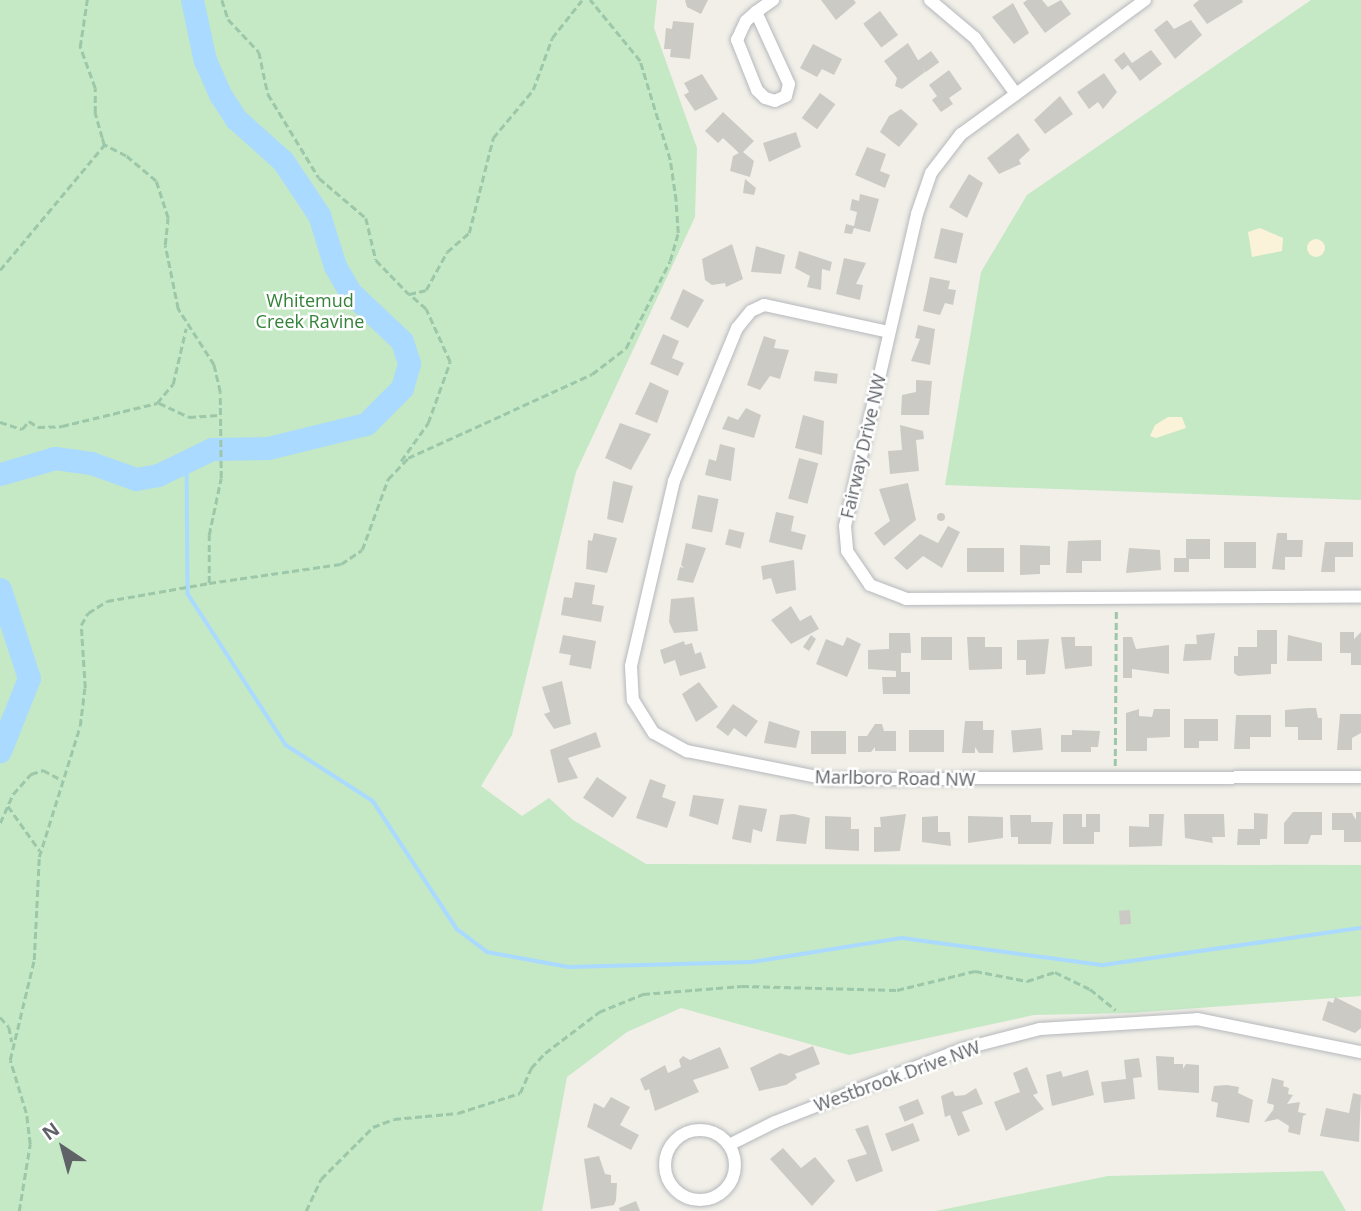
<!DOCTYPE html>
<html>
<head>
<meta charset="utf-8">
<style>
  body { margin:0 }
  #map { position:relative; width:1361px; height:1211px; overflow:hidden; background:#f1efe8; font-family:"Open Sans",sans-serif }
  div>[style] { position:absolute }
  .green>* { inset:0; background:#c5e8c5 }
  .sand>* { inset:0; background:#fbf3d9 }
  .round { border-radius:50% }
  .stream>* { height:3.5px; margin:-1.75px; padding:0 1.75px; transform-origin:1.75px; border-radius:1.75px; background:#aadaff }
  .river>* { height:23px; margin:-11.5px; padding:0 11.5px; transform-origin:11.5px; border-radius:11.5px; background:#aadaff }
  .building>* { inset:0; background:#cccac5; transform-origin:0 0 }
  .path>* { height:2.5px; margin-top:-1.25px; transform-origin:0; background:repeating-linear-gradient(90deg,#9cc7a9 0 7px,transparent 0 10.5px) }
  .roads { filter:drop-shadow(0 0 2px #b5b8bc) drop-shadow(0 0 2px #b5b8bc) }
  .minor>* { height:12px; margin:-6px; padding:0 6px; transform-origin:6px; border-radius:6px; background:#fff }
  .minor>.ring { margin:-6px; padding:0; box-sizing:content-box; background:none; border:12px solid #fff; border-radius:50% }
  span { translate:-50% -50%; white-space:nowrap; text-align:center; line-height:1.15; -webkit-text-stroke:5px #fff; paint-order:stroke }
  .park-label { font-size:18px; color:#348238 }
  .street-label { font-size:18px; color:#5f6368 }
  .north { position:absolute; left:28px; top:1113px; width:70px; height:70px; -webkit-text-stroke:5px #fff; paint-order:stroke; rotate:324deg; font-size:19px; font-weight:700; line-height:28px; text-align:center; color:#5f6368 }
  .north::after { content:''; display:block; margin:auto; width:24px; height:32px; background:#5f6368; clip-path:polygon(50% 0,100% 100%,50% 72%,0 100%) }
</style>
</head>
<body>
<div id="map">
  <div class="green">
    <i style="clip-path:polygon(0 0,657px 0,654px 28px,697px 148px,695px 217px,576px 472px,512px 735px,481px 786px,522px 816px,549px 798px,573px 820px,646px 864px,1361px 865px,1361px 996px,1131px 1013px,1034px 1015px,849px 1055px,681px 1008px,627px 1032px,567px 1077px,542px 1211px,0 1211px)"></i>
    <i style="clip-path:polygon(1311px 0,1361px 0,1361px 500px,945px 485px,981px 272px,1027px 195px)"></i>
    <i style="clip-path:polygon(1323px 1171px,1346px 1211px,936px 1211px,1108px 1176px)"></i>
  </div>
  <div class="sand">
    <i style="clip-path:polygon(1260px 228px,1283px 238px,1282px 251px,1252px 257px,1248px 232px)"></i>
    <i class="round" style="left:1307px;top:239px;width:18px;height:18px"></i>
    <i style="clip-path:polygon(1168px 417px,1182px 417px,1186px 428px,1156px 438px,1150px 436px,1155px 425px)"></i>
  </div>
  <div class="stream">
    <i style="left:187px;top:458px;width:136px;rotate:89.6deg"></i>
    <i style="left:188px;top:594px;width:180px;rotate:57deg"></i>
    <i style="left:286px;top:745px;width:103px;rotate:32.8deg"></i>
    <i style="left:373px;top:801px;width:153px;rotate:56.7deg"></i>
    <i style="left:457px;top:929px;width:38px;rotate:37deg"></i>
    <i style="left:487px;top:952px;width:83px;rotate:10.4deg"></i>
    <i style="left:569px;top:967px;width:183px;rotate:-1.6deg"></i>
    <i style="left:752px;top:962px;width:152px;rotate:-9.1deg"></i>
    <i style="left:902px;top:938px;width:203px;rotate:7.7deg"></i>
    <i style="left:1103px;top:965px;width:261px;rotate:-8.2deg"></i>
  </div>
  <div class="river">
    <i style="left:0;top:474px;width:57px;rotate:-16.2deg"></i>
    <i style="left:55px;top:458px;width:36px;rotate:8deg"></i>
    <i style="left:91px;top:463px;width:48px;rotate:19.6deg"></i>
    <i style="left:136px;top:479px;width:22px;rotate:-10deg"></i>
    <i style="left:158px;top:475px;width:60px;rotate:-25.7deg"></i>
    <i style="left:212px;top:449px;width:56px;rotate:-1deg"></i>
    <i style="left:268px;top:448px;width:101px;rotate:-13.8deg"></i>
    <i style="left:366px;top:424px;width:51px;rotate:-45deg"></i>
    <i style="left:402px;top:388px;width:26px;rotate:-74deg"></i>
    <i style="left:409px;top:363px;width:23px;rotate:-108deg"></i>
    <i style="left:402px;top:341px;width:71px;rotate:-136.7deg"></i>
    <i style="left:350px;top:292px;width:30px;rotate:-120deg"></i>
    <i style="left:335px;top:266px;width:53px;rotate:-107.4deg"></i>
    <i style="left:319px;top:215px;width:65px;rotate:-123.7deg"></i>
    <i style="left:283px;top:161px;width:63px;rotate:-138.2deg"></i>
    <i style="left:236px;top:119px;width:30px;rotate:-123deg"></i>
    <i style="left:220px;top:94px;width:36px;rotate:-114deg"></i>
    <i style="left:205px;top:61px;width:62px;rotate:-102deg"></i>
    <i style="left:0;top:589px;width:94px;rotate:72deg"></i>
    <i style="left:29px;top:678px;width:79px;rotate:111.7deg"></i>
  </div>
  <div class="building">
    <i style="clip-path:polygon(685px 0,708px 0,701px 14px,687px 7px)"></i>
    <i style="clip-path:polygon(821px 0,854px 0,856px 3px,836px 20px)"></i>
    <i style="clip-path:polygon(1027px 0,1042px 0,1048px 7px,1061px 0,1071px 14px,1045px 33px,1023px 3px)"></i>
    <i style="clip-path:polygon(1199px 0,1242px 0,1243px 2px,1207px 24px,1193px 5px)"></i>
    <i style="clip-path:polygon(1013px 3px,1029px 33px,1014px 44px,992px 17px)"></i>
    <i style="left:880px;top:11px;width:30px;height:21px;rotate:53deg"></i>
    <i style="clip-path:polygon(1167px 20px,1174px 29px,1191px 20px,1202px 35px,1175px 59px,1154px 30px)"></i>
    <i style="clip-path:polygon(673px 21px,694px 23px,690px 59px,670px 57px,671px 49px,664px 49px,666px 28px,672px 29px)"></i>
    <i style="clip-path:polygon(908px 43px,925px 72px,902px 89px,895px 86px,897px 78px,884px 61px)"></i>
    <i style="clip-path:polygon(813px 44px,842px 59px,834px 75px,822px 69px,817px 77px,800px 68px)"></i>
    <i style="clip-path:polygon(1151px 50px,1162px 64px,1140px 81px,1128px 65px,1122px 70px,1114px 60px,1124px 52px,1132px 63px)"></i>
    <i style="left:931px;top:51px;width:14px;height:17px;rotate:54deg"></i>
    <i style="clip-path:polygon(949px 70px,962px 89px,949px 98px,953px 104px,941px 112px,932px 100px,937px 96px,929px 85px)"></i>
    <i style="clip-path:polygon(1104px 73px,1117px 92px,1103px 109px,1098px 102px,1089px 109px,1077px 92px)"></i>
    <i style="clip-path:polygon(702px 74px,718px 99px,695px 111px,684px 95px,689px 92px,684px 83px)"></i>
    <i style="left:820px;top:93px;width:19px;height:31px;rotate:36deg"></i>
    <i style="clip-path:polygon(1060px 96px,1073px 114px,1045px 134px,1034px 120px)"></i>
    <i style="clip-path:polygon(901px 109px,918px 124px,899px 147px,880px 132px,889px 116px)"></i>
    <i style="clip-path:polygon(723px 112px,754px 141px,743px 152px,754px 161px,750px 177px,730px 171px,733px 156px,739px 153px,723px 138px,718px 143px,705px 131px)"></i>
    <i style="clip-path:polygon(796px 132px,801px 147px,769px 162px,763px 143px)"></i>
    <i style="clip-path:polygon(1018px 133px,1030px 150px,1019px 160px,1021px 164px,999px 174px,987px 158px)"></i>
    <i style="clip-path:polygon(867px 147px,886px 154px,880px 171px,890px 175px,885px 188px,855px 175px)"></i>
    <i style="clip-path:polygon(969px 174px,983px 183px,967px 218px,949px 207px)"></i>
    <i style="clip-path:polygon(745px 179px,756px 188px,754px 195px,743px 193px)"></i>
    <i style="clip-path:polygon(860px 194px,879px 199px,870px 232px,854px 228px,852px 234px,844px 233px,846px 224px,854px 226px,857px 212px,850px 210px,852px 199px,859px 201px)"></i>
    <i style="left:941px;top:228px;width:23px;height:31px;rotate:13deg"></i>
    <i style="clip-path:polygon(732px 244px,743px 279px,726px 287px,725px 283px,712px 285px,705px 280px,702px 259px)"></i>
    <i style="clip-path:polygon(756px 246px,785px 255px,781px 274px,751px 272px)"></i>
    <i style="clip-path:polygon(799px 251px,832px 262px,830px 271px,822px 269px,821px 290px,807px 287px,810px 276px,795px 268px)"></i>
    <i style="clip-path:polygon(844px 258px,866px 263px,856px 284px,863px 285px,860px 300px,836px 294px)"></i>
    <i style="clip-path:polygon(930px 277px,950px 281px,948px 289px,956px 290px,953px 305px,945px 303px,940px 315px,923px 311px)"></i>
    <i style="clip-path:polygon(683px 289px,704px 300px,688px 328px,670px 319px)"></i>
    <i style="clip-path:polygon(918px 325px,935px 329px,930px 365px,911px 361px,920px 339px,915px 338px)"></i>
    <i style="clip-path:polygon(663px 334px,679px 341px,672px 358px,684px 363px,678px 376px,650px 364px)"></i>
    <i style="clip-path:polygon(764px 336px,776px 340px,774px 348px,789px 350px,780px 379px,770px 376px,760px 390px,747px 385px)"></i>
    <i style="left:815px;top:371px;width:23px;height:10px;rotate:7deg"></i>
    <i style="clip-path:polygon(916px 380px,932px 381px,929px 415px,901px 415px,902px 395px,916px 392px)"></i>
    <i style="clip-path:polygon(650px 382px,669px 391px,657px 423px,635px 414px)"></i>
    <i style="clip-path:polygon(746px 408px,761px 415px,754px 438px,722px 429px,728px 416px,738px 420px)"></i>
    <i style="clip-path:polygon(803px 415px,824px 421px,822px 455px,795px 448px)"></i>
    <i style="clip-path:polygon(620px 423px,651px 434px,631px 470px,605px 458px)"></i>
    <i style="clip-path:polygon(900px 425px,923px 431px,924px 439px,916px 440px,919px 471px,890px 474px,888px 451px,902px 450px)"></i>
    <i style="clip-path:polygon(720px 444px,735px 448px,731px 481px,705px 475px,709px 459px,716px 461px)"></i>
    <i style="left:799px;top:458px;width:20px;height:42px;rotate:15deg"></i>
    <i style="clip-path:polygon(613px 481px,633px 486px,623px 523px,607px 519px)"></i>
    <i style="clip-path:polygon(908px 483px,916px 520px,884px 546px,874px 533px,890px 521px,879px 489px)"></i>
    <i style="left:698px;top:495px;width:21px;height:34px;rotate:11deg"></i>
    <i style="clip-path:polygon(776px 512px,794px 516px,791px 531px,806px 535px,802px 550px,769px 542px)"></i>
    <i class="round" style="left:937px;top:513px;width:8px;height:8px"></i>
    <i style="clip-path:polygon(948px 526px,960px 532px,942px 568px,923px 556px,907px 570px,894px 558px,920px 534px,938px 543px)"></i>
    <i style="left:729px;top:529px;width:16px;height:16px;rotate:14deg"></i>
    <i style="clip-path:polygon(594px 533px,617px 538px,607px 573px,586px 569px,588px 540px,592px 541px)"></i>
    <i style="clip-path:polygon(1277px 533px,1287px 533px,1287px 540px,1303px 540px,1302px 557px,1285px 557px,1285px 570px,1272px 569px)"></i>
    <i style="clip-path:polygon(1186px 539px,1210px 539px,1210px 559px,1189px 559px,1189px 572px,1174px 572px,1174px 558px,1186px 558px)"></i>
    <i style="clip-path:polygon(1101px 540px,1101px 561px,1082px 561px,1082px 573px,1066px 573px,1068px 541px)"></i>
    <i style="left:1224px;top:542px;width:32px;height:26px"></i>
    <i style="clip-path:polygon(1325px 542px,1353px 542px,1353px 557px,1335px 557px,1335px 572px,1321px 572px)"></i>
    <i style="clip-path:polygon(686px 543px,706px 548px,693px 583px,677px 580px,680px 567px,684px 568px,681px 565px)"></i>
    <i style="clip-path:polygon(1020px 545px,1050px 546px,1050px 565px,1040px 565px,1040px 574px,1020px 575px)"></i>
    <i style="left:1004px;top:548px;width:24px;height:37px;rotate:90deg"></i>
    <i style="clip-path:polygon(1129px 548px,1160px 550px,1161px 570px,1126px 573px)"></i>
    <i style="clip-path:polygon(794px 560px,796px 590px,776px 594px,771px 578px,763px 580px,761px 566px)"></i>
    <i style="clip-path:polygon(575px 582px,595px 585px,592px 604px,604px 606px,601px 622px,561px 615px,564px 597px,572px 598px)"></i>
    <i style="clip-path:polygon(694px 597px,698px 631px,674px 633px,669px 622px,671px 599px)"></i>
    <i style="clip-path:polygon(791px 606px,800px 621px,811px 615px,819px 629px,791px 644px,771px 620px)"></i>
    <i style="clip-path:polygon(1257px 630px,1277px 630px,1277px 664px,1271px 664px,1271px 674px,1238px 676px,1234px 673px,1234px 656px,1238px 656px,1238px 647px,1257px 647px)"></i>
    <i style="clip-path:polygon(1340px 632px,1354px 632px,1354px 639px,1361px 632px,1361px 665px,1351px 665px,1351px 653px,1340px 653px)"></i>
    <i style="clip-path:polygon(889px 633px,910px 633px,911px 653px,901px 653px,901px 672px,910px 672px,910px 694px,883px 694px,882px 677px,896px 677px,896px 671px,868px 669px,868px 650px,889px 649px)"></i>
    <i style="clip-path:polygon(1215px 633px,1211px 660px,1183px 661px,1185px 644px,1197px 644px,1196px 635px)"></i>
    <i style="clip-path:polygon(563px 635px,596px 641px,591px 669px,569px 665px,571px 655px,559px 653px)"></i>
    <i style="clip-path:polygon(811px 635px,816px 639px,809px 651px,803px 647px)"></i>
    <i style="clip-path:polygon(1288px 635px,1322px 643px,1322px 661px,1287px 661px)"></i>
    <i style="clip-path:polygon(847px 637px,861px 644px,847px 677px,816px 664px,826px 639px,843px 646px)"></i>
    <i style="left:921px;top:637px;width:31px;height:23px"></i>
    <i style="clip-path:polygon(967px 637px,985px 637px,985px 647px,1002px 647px,1002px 669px,969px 670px)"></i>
    <i style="clip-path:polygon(1061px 637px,1075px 637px,1075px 646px,1092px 646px,1092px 666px,1065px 669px)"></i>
    <i style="clip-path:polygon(1123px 637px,1132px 637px,1136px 649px,1169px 645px,1169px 674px,1132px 669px,1132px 678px,1123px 678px)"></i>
    <i style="clip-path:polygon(1049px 639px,1045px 674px,1026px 675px,1026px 660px,1017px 660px,1017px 640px)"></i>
    <i style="clip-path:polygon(684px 641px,685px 645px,692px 643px,695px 654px,701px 652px,706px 668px,680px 676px,675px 660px,664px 664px,660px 650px)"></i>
    <i style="clip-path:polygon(562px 681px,571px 724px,554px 729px,544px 714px,550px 712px,542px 687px)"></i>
    <i style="clip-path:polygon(699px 682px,718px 707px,696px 722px,682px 694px)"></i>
    <i style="clip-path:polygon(733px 704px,758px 721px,746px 737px,734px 728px,728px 736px,716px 727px)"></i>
    <i style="clip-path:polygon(1308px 708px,1316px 708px,1318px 718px,1322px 718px,1322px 740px,1298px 740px,1298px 727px,1285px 727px,1285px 710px)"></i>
    <i style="clip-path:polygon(1139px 709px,1139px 716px,1152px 717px,1154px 709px,1170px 709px,1170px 737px,1147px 738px,1147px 751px,1126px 751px,1126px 713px)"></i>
    <i style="clip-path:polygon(1340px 714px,1361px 714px,1361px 733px,1352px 738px,1352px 750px,1337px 750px)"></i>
    <i style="clip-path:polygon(1236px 715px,1271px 715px,1271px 737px,1250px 737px,1250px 749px,1234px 749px)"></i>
    <i style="clip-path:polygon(1184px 719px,1218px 719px,1218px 741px,1199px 741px,1199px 748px,1184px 748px)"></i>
    <i style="clip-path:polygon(769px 721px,800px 731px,796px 748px,764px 743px)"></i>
    <i style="clip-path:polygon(965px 721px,983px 721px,983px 730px,994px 730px,993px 753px,979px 753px,975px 747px,975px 753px,962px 753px)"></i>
    <i style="clip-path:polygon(875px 724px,882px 724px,884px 731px,896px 731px,896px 751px,875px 751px,875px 747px,871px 752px,858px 752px,858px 736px,867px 736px)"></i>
    <i style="left:1041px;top:728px;width:22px;height:30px;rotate:85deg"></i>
    <i style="left:909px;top:730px;width:35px;height:22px"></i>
    <i style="clip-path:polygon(1072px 730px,1100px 731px,1098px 747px,1091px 747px,1091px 752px,1061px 752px,1061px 735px,1072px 735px)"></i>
    <i style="left:811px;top:731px;width:35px;height:23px"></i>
    <i style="clip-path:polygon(596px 732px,601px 747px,568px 758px,578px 778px,558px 783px,550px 750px)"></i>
    <i style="left:597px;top:777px;width:36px;height:25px;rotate:34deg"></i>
    <i style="clip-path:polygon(650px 779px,666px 785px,662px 797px,676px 802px,667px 828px,636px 818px)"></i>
    <i style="clip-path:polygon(693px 795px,724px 799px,718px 825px,689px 816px)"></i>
    <i style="clip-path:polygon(739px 805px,767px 809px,762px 832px,753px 829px,751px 843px,732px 839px)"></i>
    <i style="clip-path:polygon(1293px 812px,1322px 812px,1322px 835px,1311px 835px,1308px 844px,1284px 844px,1284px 823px)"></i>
    <i style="clip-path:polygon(1356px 812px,1361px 812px,1361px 842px,1344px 842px,1344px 830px,1332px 830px,1332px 813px,1352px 813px,1356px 820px)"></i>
    <i style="clip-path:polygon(1254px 813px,1268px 814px,1267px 839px,1260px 839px,1260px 845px,1237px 845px,1238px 829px,1254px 829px)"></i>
    <i style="clip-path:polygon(794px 814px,810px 818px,806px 844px,776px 841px,780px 815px)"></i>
    <i style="clip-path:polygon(906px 814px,900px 851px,874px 852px,874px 827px,881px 827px,880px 817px)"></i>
    <i style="clip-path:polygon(1063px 814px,1082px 814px,1082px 827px,1086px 827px,1086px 814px,1100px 814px,1100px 832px,1094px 832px,1094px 844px,1063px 844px)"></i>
    <i style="clip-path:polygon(1149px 814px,1164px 814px,1162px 846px,1129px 847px,1129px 826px,1149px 827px)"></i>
    <i style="clip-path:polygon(1184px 814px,1224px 814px,1225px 837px,1212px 837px,1213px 843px,1185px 838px)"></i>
    <i style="clip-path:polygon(1010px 815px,1031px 815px,1031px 822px,1053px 822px,1051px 844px,1018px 844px,1018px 837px,1011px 837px)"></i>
    <i style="clip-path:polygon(825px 816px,851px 817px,851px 829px,859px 829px,859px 851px,825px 849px)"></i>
    <i style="clip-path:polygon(938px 816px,938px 832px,950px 832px,951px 846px,922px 842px,922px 817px)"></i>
    <i style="clip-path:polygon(968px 816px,1003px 817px,1003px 838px,968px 843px)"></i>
    <i style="left:1130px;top:910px;width:14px;height:11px;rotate:86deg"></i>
    <i style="clip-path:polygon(1335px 997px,1361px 1010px,1361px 1028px,1355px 1033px,1322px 1020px,1328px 1001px,1333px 1003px)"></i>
    <i style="clip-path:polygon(813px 1046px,820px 1064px,795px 1074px,797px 1078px,786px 1085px,759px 1091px,750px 1068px,780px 1053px,789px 1056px)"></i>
    <i style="clip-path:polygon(720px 1047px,729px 1068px,693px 1080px,699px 1092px,655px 1111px,649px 1089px,645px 1091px,640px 1079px,665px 1065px,668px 1073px,681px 1067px,679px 1060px,683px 1056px,690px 1060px)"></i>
    <i style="clip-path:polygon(1156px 1056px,1174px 1057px,1174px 1064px,1183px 1064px,1183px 1069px,1186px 1064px,1199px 1065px,1199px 1093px,1158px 1090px)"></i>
    <i style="clip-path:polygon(1139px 1058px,1142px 1077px,1133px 1078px,1135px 1099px,1104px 1103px,1101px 1082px,1126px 1079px,1124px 1060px)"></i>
    <i style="clip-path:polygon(1027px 1067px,1038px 1093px,1033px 1095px,1044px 1109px,1006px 1131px,994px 1102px,1020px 1092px,1013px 1073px)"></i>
    <i style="clip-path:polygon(1088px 1070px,1094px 1095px,1052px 1106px,1046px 1075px,1061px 1071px,1063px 1077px)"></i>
    <i style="clip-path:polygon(1272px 1078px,1284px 1081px,1283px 1086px,1289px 1088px,1288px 1094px,1293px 1095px,1287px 1104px,1300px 1102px,1298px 1112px,1307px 1114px,1303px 1116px,1300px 1135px,1288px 1132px,1289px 1126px,1278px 1119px,1264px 1122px,1273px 1110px,1274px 1105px,1267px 1103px)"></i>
    <i style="clip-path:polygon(1227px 1085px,1239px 1087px,1238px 1093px,1253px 1100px,1249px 1123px,1216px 1117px,1218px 1103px,1211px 1101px,1214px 1086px)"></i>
    <i style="clip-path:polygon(976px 1088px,983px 1104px,962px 1112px,970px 1131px,958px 1136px,950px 1115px,945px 1117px,941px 1096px,953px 1091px,955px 1096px,965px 1095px)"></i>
    <i style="clip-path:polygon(1353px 1093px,1361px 1095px,1359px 1142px,1320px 1136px,1326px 1108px,1349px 1113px)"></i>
    <i style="clip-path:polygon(611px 1097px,630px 1107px,620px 1125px,639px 1135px,631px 1150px,587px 1127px,594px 1103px,604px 1108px)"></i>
    <i style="left:918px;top:1099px;width:16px;height:21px;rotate:68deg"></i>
    <i style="left:913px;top:1123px;width:19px;height:30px;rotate:69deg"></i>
    <i style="clip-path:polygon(868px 1125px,883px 1171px,856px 1182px,847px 1160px,867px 1154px,855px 1129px)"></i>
    <i style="clip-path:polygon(783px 1148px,801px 1168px,815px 1157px,835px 1181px,812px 1206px,770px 1159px)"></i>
    <i style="clip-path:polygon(599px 1156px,605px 1174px,611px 1175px,611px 1183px,617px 1183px,616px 1200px,614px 1205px,591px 1209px,584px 1159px)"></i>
    <i style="clip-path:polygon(636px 1201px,640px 1211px,620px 1211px,619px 1208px)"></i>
  </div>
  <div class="path">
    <i style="left:222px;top:0;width:20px;rotate:72deg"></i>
    <i style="left:228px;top:19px;width:45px;rotate:46.8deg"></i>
    <i style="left:259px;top:52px;width:43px;rotate:77.9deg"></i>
    <i style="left:268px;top:94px;width:98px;rotate:58.7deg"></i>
    <i style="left:319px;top:178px;width:62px;rotate:40.4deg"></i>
    <i style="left:366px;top:218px;width:43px;rotate:76.6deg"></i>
    <i style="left:376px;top:260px;width:47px;rotate:45.9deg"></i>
    <i style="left:409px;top:294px;width:17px;rotate:-13deg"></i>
    <i style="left:426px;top:290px;width:43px;rotate:-61.1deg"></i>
    <i style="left:447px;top:252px;width:29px;rotate:-41deg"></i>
    <i style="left:469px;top:233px;width:98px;rotate:-75.8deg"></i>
    <i style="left:493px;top:138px;width:62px;rotate:-50.2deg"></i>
    <i style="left:533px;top:90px;width:55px;rotate:-69.9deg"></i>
    <i style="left:552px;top:38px;width:48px;rotate:-51.7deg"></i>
    <i style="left:0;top:270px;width:163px;rotate:-50.2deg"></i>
    <i style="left:159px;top:403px;width:33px;rotate:25deg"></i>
    <i style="left:189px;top:417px;width:30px;rotate:-4deg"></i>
    <i style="left:0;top:422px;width:23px;rotate:18deg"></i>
    <i style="left:22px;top:429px;width:11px;rotate:-49deg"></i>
    <i style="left:29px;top:421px;width:11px;rotate:34deg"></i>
    <i style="left:38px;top:427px;width:24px;rotate:-2deg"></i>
    <i style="left:62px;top:426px;width:98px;rotate:-13.6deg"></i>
    <i style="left:157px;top:403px;width:25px;rotate:-50deg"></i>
    <i style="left:173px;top:384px;width:57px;rotate:-76.9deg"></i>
    <i style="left:401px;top:461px;width:47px;rotate:-54.6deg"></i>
    <i style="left:428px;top:423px;width:65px;rotate:-70.2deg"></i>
    <i style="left:450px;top:362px;width:58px;rotate:-114.4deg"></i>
    <i style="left:426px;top:309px;width:23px;rotate:-139deg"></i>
    <i style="left:209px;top:583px;width:133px;rotate:-8.2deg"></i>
    <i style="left:341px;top:564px;width:25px;rotate:-34deg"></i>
    <i style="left:362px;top:550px;width:76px;rotate:-69.9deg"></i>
    <i style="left:388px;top:479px;width:29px;rotate:-46deg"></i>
    <i style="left:408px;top:458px;width:202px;rotate:-24.5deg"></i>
    <i style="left:592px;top:374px;width:43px;rotate:-37.4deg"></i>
    <i style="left:626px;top:348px;width:97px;rotate:-63.2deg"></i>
    <i style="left:670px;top:261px;width:29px;rotate:-74deg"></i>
    <i style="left:678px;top:233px;width:32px;rotate:-94deg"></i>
    <i style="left:676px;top:201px;width:41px;rotate:-98.3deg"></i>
    <i style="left:670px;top:160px;width:103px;rotate:-106.9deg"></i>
    <i style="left:640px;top:61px;width:79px;rotate:-129.3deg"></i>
    <i style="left:1115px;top:766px;width:155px;rotate:-89.6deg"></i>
    <i style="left:8px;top:806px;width:55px;rotate:54.6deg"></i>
    <i style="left:0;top:823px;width:32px;rotate:-66deg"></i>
    <i style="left:13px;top:794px;width:27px;rotate:-48deg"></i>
    <i style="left:31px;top:774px;width:13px;rotate:-18deg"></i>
    <i style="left:43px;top:770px;width:21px;rotate:28deg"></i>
    <i style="left:0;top:1017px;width:13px;rotate:48deg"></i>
    <i style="left:9px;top:1027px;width:15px;rotate:79deg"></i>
    <i style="left:19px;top:1211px;width:68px;rotate:-80.7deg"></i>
    <i style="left:30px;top:1144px;width:31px;rotate:-97deg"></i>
    <i style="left:26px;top:1113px;width:55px;rotate:-106.8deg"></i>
    <i style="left:10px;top:1060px;width:103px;rotate:-76.5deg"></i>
    <i style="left:34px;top:960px;width:103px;rotate:-87.2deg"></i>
    <i style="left:39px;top:857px;width:137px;rotate:-72.6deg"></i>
    <i style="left:80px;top:726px;width:38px;rotate:-83deg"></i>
    <i style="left:85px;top:688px;width:63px;rotate:-93.6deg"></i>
    <i style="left:81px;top:625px;width:14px;rotate:-60deg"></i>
    <i style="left:88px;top:613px;width:22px;rotate:-32deg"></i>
    <i style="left:107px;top:601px;width:104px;rotate:-10deg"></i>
    <i style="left:209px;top:583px;width:48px;rotate:-90deg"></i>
    <i style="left:209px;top:535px;width:58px;rotate:-78.1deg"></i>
    <i style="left:221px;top:478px;width:86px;rotate:-90.7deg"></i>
    <i style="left:220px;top:392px;width:28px;rotate:-103deg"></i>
    <i style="left:214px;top:365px;width:67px;rotate:-122.7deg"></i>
    <i style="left:178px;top:309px;width:65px;rotate:-101.5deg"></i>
    <i style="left:165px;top:245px;width:27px;rotate:-84deg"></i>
    <i style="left:168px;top:218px;width:39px;rotate:-108deg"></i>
    <i style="left:156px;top:181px;width:39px;rotate:-140deg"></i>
    <i style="left:126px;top:156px;width:25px;rotate:-153deg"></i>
    <i style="left:104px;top:145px;width:7px;rotate:-106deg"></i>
    <i style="left:102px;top:138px;width:26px;rotate:-106deg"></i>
    <i style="left:95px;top:113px;width:25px;rotate:-90deg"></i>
    <i style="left:95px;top:88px;width:44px;rotate:-110.1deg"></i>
    <i style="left:80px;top:47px;width:48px;rotate:-81.5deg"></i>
    <i style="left:306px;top:1211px;width:35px;rotate:-65deg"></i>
    <i style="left:321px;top:1179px;width:74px;rotate:-45deg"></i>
    <i style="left:373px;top:1127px;width:22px;rotate:-21deg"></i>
    <i style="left:394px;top:1119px;width:64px;rotate:-5.4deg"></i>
    <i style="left:458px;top:1113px;width:65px;rotate:-17.9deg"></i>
    <i style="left:520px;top:1093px;width:27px;rotate:-66deg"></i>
    <i style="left:531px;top:1068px;width:21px;rotate:-47deg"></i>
    <i style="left:545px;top:1053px;width:68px;rotate:-37.2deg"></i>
    <i style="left:599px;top:1012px;width:48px;rotate:-22.2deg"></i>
    <i style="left:643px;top:994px;width:99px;rotate:-4.6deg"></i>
    <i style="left:742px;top:986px;width:155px;rotate:1.5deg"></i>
    <i style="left:897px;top:990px;width:80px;rotate:-13.7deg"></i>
    <i style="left:975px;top:971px;width:53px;rotate:10.9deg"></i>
    <i style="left:1027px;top:981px;width:29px;rotate:-18deg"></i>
    <i style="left:1055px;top:972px;width:39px;rotate:26deg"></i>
    <i style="left:1090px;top:989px;width:33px;rotate:39deg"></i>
  </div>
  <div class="roads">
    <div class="minor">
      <i style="left:930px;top:0;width:59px;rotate:40.2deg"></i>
      <i style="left:975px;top:38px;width:69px;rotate:53.8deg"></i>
      <i style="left:1145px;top:0;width:228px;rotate:143.9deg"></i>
      <i style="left:961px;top:134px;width:49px;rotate:127.6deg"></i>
      <i style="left:931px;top:173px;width:43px;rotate:108.9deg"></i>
      <i style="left:917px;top:214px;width:320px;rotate:103deg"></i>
      <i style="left:845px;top:526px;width:25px;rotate:85deg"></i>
      <i style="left:847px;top:551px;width:41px;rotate:55.9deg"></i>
      <i style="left:870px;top:585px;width:39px;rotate:21deg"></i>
      <i style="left:906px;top:599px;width:455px;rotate:-0.3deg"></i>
      <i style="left:756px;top:12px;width:79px;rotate:65.4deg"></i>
      <i style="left:789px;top:84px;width:12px;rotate:104deg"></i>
      <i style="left:786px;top:96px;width:12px;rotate:156deg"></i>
      <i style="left:775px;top:101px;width:10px;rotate:-163deg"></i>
      <i style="left:765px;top:98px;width:11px;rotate:-135deg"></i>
      <i style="left:757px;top:90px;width:54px;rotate:-111.8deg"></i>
      <i style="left:737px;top:40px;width:21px;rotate:-65deg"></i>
      <i style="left:746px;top:21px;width:13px;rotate:-42deg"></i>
      <i style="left:756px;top:12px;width:21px;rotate:-35deg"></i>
      <i style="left:889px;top:332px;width:128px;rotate:-167.8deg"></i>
      <i style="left:764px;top:305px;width:14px;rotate:155deg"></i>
      <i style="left:751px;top:311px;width:22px;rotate:129deg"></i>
      <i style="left:737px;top:328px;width:165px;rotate:112.4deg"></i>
      <i style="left:674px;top:481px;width:190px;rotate:103.1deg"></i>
      <i style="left:631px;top:666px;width:34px;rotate:87deg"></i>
      <i style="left:633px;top:700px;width:39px;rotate:58deg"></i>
      <i style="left:654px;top:733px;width:38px;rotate:29deg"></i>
      <i style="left:687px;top:751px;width:143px;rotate:11.3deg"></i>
      <i style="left:827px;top:779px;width:534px;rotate:-0.21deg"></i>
      <i class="ring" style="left:665px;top:1130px;width:58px;height:58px"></i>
      <i style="left:729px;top:1145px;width:51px;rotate:-26.6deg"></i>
      <i style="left:775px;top:1122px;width:201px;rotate:-21.3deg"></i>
      <i style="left:962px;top:1049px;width:81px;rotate:-14.4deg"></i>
      <i style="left:1040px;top:1029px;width:157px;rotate:-3.6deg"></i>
      <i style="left:1197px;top:1019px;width:167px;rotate:11.4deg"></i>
    </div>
  </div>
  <div class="park-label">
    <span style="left:310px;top:311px">Whitemud<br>Creek Ravine</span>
  </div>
  <div class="street-label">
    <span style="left:863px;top:446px;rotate:-77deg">Fairway Drive NW</span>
    <span style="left:895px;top:778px;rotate:1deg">Marlboro Road NW</span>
    <span style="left:897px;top:1076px;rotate:-20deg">Westbrook Drive NW</span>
  </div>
  <div class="north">N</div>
</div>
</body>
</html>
